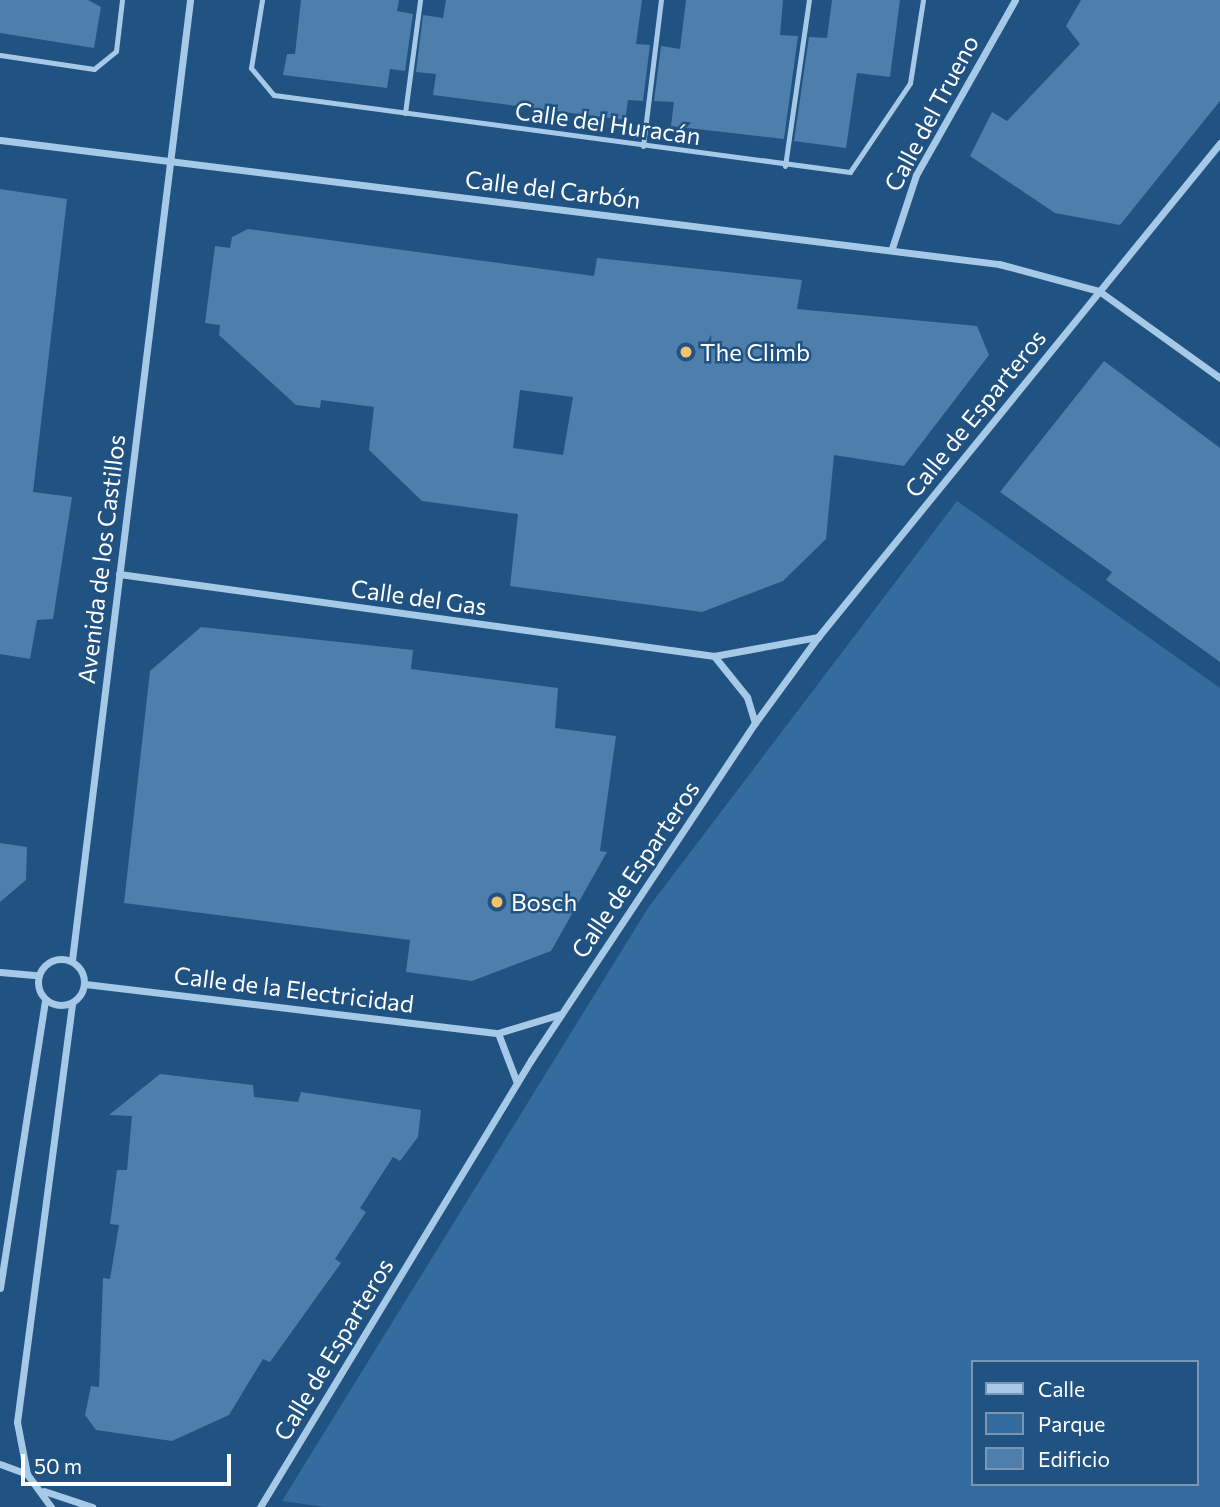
<!DOCTYPE html>
<html>
<head>
<meta charset="utf-8">
<style>
  body { margin:0 }
  #map { position:relative; width:1220px; height:1507px; overflow:hidden; background:#205282; font-family:Commissioner,sans-serif }
  div>[style] { position:absolute }
  .green>* { inset:0; background:#346ca0 }
  .building>* { inset:0; background:#4d7eac }
  .lane>* { height:5px; margin:-2.5px; padding:0 2.5px; transform-origin:2.5px; border-radius:2.5px; background:#a6c9e8 }
  .street>* { height:7px; margin:-3.5px; padding:0 3.5px; transform-origin:3.5px; border-radius:3.5px; background:#a6c9e8 }
  .street>.ring { margin:-3.5px; padding:0; box-sizing:content-box; background:none; border:7px solid #a6c9e8; border-radius:50% }
  .dots>* { width:19px; height:19px; translate:-50% -50%; box-sizing:border-box; border:4px solid #205282; border-radius:50% }
  span { translate:-50% -50%; white-space:nowrap; text-align:center; line-height:1.15; -webkit-text-stroke:5px #205282; paint-order:stroke }
  .street-label { font-size:24px; color:#fff }
  .poi-label { font-size:24px; color:#fff }
  .left { translate:0 -50%; text-align:left }
  .legend { position:absolute; left:971px; top:1360px; width:228px; height:126px; box-sizing:border-box; background:#205282; border:2px solid #7997b4; margin:0; padding:9px 12px; list-style:none; font-size:21px; color:#fff }
  .legend li { display:flex; align-items:center; gap:14px; height:35px }
  .legend b { width:35px; border:2px solid #7997b4 }
  .scale { position:absolute; left:21px; top:1454px; width:210px; height:32px; box-sizing:border-box; border:4px solid #fff; border-top:0; padding-left:9px; font-size:21px; line-height:24px; white-space:nowrap; color:#fff; -webkit-text-stroke:5px #205282; paint-order:stroke }
</style>
</head>
<body>
<div id="map">
  <div class="green">
    <i style="clip-path:polygon(evenodd,957px 501px,1220px 688px,1220px 1507px,325px 1507px,282px 1501px,648px 908px,957px 501px,973px 1362px,1197px 1362px,1197px 1484px,973px 1484px,973px 1362px)"></i>
  </div>
  <div class="building">
    <i style="clip-path:polygon(0 0,88px 0,101px 7px,94px 48px,0 33px)"></i>
    <i style="clip-path:polygon(301px 0,399px 0,397px 11px,413px 14px,405px 71px,390px 69px,387px 88px,283px 75px,287px 54px,295px 54px)"></i>
    <i style="clip-path:polygon(446px 0,642px 0,636px 44px,650px 45px,643px 101px,628px 100px,625px 120px,433px 95px,436px 74px,416px 72px,423px 15px,443px 18px)"></i>
    <i style="clip-path:polygon(686px 0,783px 0,780px 35px,798px 36px,784px 139px,671px 126px,674px 102px,654px 101px,661px 46px,680px 49px)"></i>
    <i style="clip-path:polygon(832px 0,900px 0,890px 77px,857px 73px,846px 148px,794px 141px,809px 37px,827px 38px)"></i>
    <i style="clip-path:polygon(1081px 0,1220px 0,1220px 101px,1120px 225px,1055px 213px,970px 156px,992px 112px,1007px 121px,1080px 44px,1066px 26px)"></i>
    <i style="clip-path:polygon(0 189px,67px 199px,33px 492px,72px 497px,53px 619px,37px 620px,30px 659px,0 654px)"></i>
    <i style="clip-path:polygon(evenodd,248px 229px,594px 276px,597px 258px,802px 280px,797px 309px,977px 326px,989px 355px,904px 466px,834px 455px,826px 539px,783px 581px,702px 612px,510px 586px,518px 514px,422px 501px,369px 450px,374px 407px,321px 400px,320px 408px,296px 405px,219px 335px,220px 325px,205px 323px,215px 246px,230px 248px,232px 237px,248px 229px,520px 390px,573px 397px,563px 455px,513px 448px,520px 390px)"></i>
    <i style="clip-path:polygon(1104px 361px,1220px 448px,1220px 662px,1106px 580px,1112px 572px,1000px 492px)"></i>
    <i style="clip-path:polygon(201px 627px,413px 650px,411px 669px,558px 688px,555px 728px,616px 736px,600px 851px,607px 852px,551px 951px,472px 981px,406px 972px,410px 940px,124px 903px,150px 671px)"></i>
    <i style="clip-path:polygon(0 843px,27px 847px,26px 880px,0 902px)"></i>
    <i style="clip-path:polygon(160px 1074px,253px 1085px,254px 1097px,298px 1102px,301px 1092px,421px 1110px,418px 1137px,400px 1161px,393px 1157px,360px 1208px,366px 1212px,335px 1259px,341px 1263px,270px 1362px,263px 1359px,229px 1415px,172px 1441px,96px 1430px,85px 1415px,91px 1386px,99px 1387px,103px 1278px,110px 1279px,119px 1225px,110px 1224px,117px 1170px,127px 1170px,132px 1116px,109px 1115px)"></i>
  </div>
  <div class="lane">
    <i style="left:262px;top:0;width:69px;rotate:99.2deg"></i>
    <i style="left:251px;top:68px;width:35px;rotate:50deg"></i>
    <i style="left:274px;top:95px;width:581px;rotate:7.61deg"></i>
    <i style="left:850px;top:172px;width:107px;rotate:-56deg"></i>
    <i style="left:910px;top:83px;width:84px;rotate:-81.1deg"></i>
    <i style="left:0;top:55px;width:95px;rotate:8.5deg"></i>
    <i style="left:94px;top:69px;width:28px;rotate:-39deg"></i>
    <i style="left:116px;top:51px;width:51px;rotate:-83.3deg"></i>
    <i style="left:405px;top:113px;width:114px;rotate:-82.4deg"></i>
    <i style="left:643px;top:146px;width:147px;rotate:-83deg"></i>
    <i style="left:785px;top:166px;width:168px;rotate:-81.8deg"></i>
  </div>
  <div class="street">
    <i style="left:0;top:140px;width:1007px;rotate:7.08deg"></i>
    <i style="left:999px;top:264px;width:104px;rotate:15.1deg"></i>
    <i style="left:1099px;top:291px;width:149px;rotate:35.7deg"></i>
    <i style="left:892px;top:248px;width:77px;rotate:-71.8deg"></i>
    <i style="left:916px;top:175px;width:201px;rotate:-60.5deg"></i>
    <i style="left:119px;top:574px;width:601px;rotate:7.85deg"></i>
    <i style="left:714px;top:656px;width:53px;rotate:51.2deg"></i>
    <i style="left:747px;top:697px;width:27px;rotate:73deg"></i>
    <i style="left:714px;top:656px;width:106px;rotate:-10.4deg"></i>
    <i class="ring" style="left:38px;top:959px;width:39px;height:39px"></i>
    <i style="left:72px;top:960px;width:967px;rotate:-82.99deg"></i>
    <i style="left:0;top:972px;width:37px;rotate:5deg"></i>
    <i style="left:85px;top:984px;width:416px;rotate:6.8deg"></i>
    <i style="left:498px;top:1033px;width:53px;rotate:69.2deg"></i>
    <i style="left:498px;top:1033px;width:66px;rotate:-16.8deg"></i>
    <i style="left:0;top:1288px;width:292px;rotate:-81.1deg"></i>
    <i style="left:0;top:1464px;width:29px;rotate:20deg"></i>
    <i style="left:27px;top:1474px;width:41px;rotate:54deg"></i>
    <i style="left:27px;top:1474px;width:53px;rotate:-100.9deg"></i>
    <i style="left:17px;top:1422px;width:423px;rotate:-82.5deg"></i>
    <i style="left:44px;top:1491px;width:51px;rotate:18.4deg"></i>
    <i style="left:260px;top:1507px;width:523px;rotate:-58.77deg"></i>
    <i style="left:531px;top:1060px;width:405px;rotate:-56.4deg"></i>
    <i style="left:755px;top:723px;width:107px;rotate:-53.8deg"></i>
    <i style="left:818px;top:637px;width:637px;rotate:-50.86deg"></i>
  </div>
  <div class="dots">
    <i style="left:686px;top:352px;background:#f5c267"></i>
    <i style="left:497px;top:902px;background:#f5c267"></i>
  </div>
  <div class="street-label">
    <span style="left:931px;top:113px;rotate:-62deg">Calle del Trueno</span>
    <span style="left:608px;top:123px;rotate:8deg">Calle del Huracán</span>
    <span style="left:553px;top:189px;rotate:7deg">Calle del Carbón</span>
    <span style="left:975px;top:413px;rotate:-51deg">Calle de Esparteros</span>
    <span style="left:101px;top:559px;rotate:-83deg">Avenida de los Castillos</span>
    <span style="left:419px;top:597px;rotate:8deg">Calle del Gas</span>
    <span style="left:635px;top:869px;rotate:-56deg">Calle de Esparteros</span>
    <span style="left:294px;top:989px;rotate:7deg">Calle de la Electricidad</span>
    <span style="left:333px;top:1349px;rotate:-59deg">Calle de Esparteros</span>
  </div>
  <div class="poi-label">
    <span class="left" style="left:700px;top:352px">The Climb</span>
    <span class="left" style="left:511px;top:902px">Bosch</span>
  </div>
  <ul class="legend">
  <li><b style="height:9px;background:#a6c9e8"></b>Calle</li>
  <li><b style="height:19px;background:#346ca0"></b>Parque</li>
  <li><b style="height:19px;background:#4d7eac"></b>Edificio</li>
  </ul>
  <div class="scale">50 m</div>
</div>
</body>
</html>
